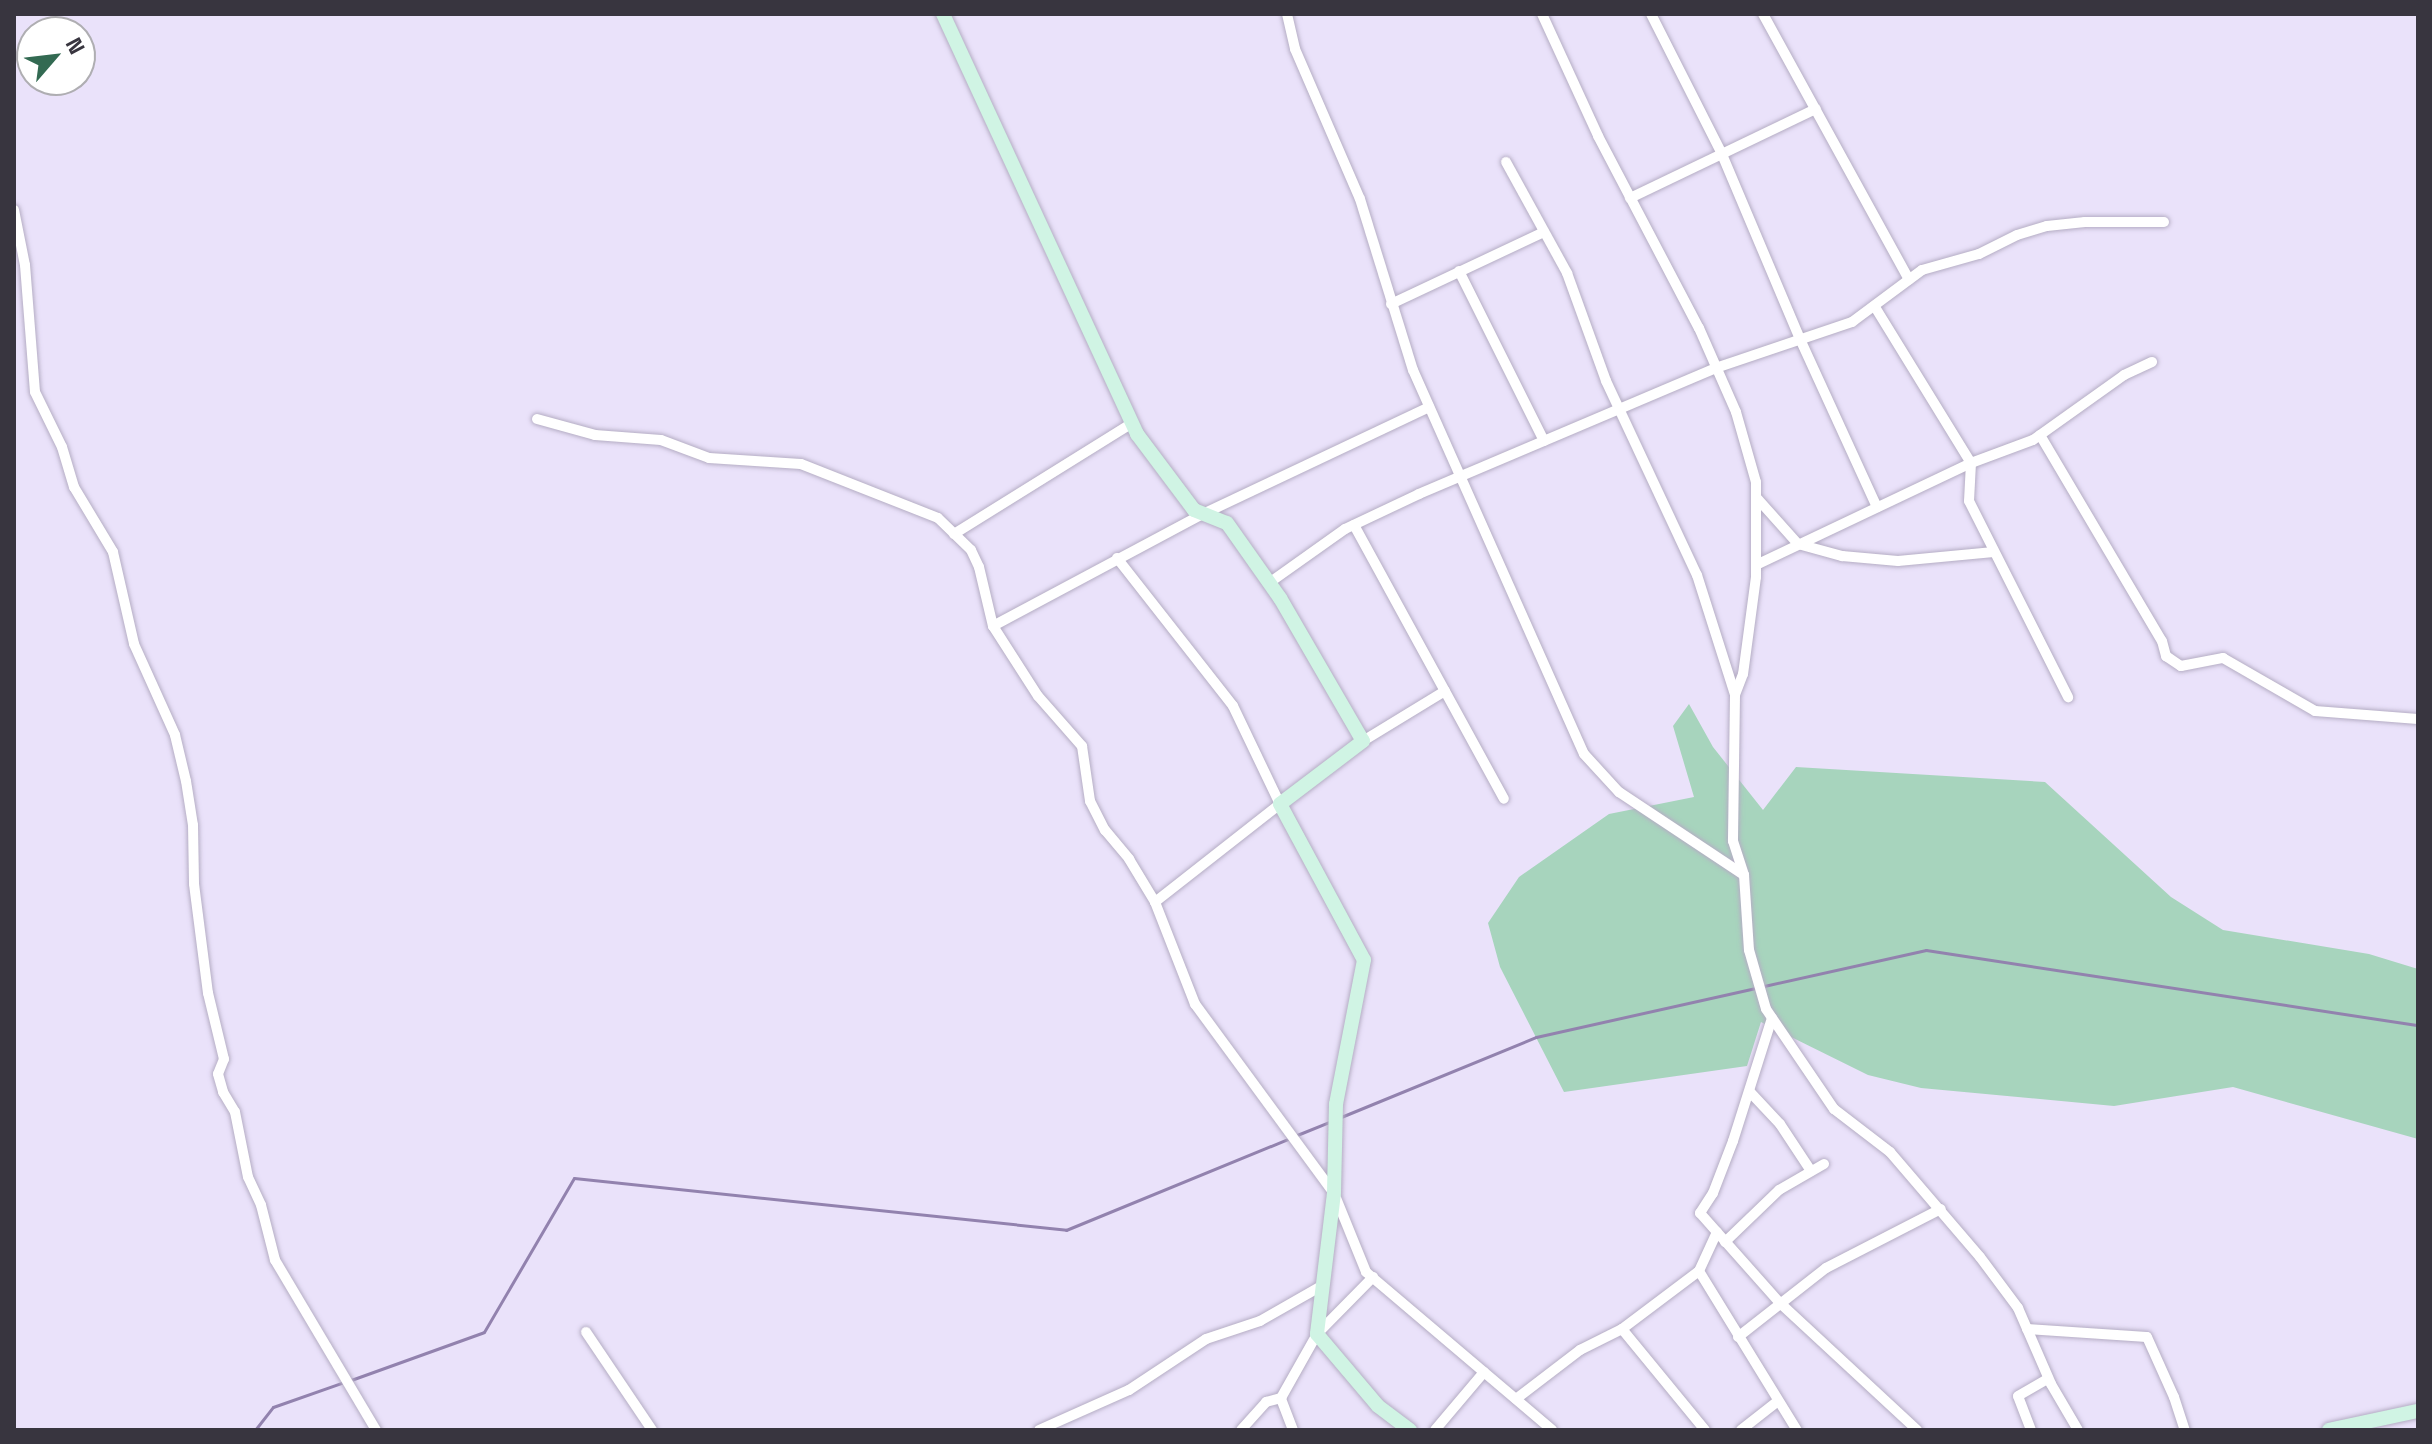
<!DOCTYPE html>
<html>
<head>
<meta charset="utf-8">
<style>
  body { margin:0 }
  #map { position:relative; width:2432px; height:1444px; overflow:hidden; background:#eae2fa; font-family:"Space Grotesk",sans-serif }
  div>[style] { position:absolute }
  .green>* { inset:0; background:#a7d4bd }
  .stream>* { height:3px; margin:-1.5px; padding:0 1.5px; transform-origin:1.5px; border-radius:1.5px; background:#9282ae }
  .roads { filter:drop-shadow(0 0 2px #b5adc4) drop-shadow(0 0 2px #b5adc4) }
  .street>* { height:10px; margin:-5px; padding:0 5px; transform-origin:5px; border-radius:5px; background:#fff }
  .secondary>* { height:14px; margin:-7px; padding:0 7px; transform-origin:7px; border-radius:7px; background:#d0f4e4 }
  span { translate:-50% -50%; white-space:nowrap; text-align:center; line-height:1.15; -webkit-text-stroke:6px #fff; paint-order:stroke }
  .frame { position:absolute; inset:0; border:16px solid #38353f; pointer-events:none }
  .north { position:absolute; left:16px; top:16px; width:80px; height:80px; box-sizing:border-box; background:#fff; border:2px solid #afaeb2; border-radius:50%; rotate:62deg; font-size:22px; font-weight:700; line-height:32px; text-align:center; color:#38353f }
  .north::after { content:''; display:block; margin:auto; width:28px; height:36px; background:#336a52; clip-path:polygon(50% 0,100% 100%,50% 72%,0 100%) }
</style>
</head>
<body>
<div id="map">
  <div class="green">
    <i style="clip-path:polygon(1689px 704px,1713px 747px,1763px 810px,1796px 767px,2045px 782px,2171px 897px,2223px 930px,2369px 954px,2418px 969px,2418px 1139px,2233px 1087px,2114px 1106px,1921px 1088px,1868px 1075px,1761px 1022px,1747px 1066px,1564px 1092px,1500px 967px,1488px 923px,1519px 877px,1609px 814px,1694px 797px,1673px 726px)"></i>
  </div>
  <div class="stream">
    <i style="left:1764px;top:986px;width:166px;rotate:-12.5deg"></i>
    <i style="left:1926px;top:950px;width:498px;rotate:8.7deg"></i>
    <i style="left:1341px;top:1117px;width:211px;rotate:-22.3deg"></i>
    <i style="left:1536px;top:1037px;width:225px;rotate:-12.6deg"></i>
    <i style="left:1297px;top:1135px;width:35px;rotate:-22deg"></i>
    <i style="left:351px;top:1380px;width:141px;rotate:-19.8deg"></i>
    <i style="left:484px;top:1332px;width:178px;rotate:-59.7deg"></i>
    <i style="left:574px;top:1178px;width:495px;rotate:6deg"></i>
    <i style="left:1066px;top:1230px;width:242px;rotate:-22.3deg"></i>
    <i style="left:255px;top:1430px;width:29px;rotate:-52deg"></i>
    <i style="left:273px;top:1407px;width:75px;rotate:-19.4deg"></i>
  </div>
  <div class="roads">
    <div class="street">
      <i style="left:1287px;top:14px;width:36px;rotate:77deg"></i>
      <i style="left:1295px;top:49px;width:163px;rotate:66.6deg"></i>
      <i style="left:1360px;top:199px;width:179px;rotate:72.8deg"></i>
      <i style="left:1413px;top:370px;width:420px;rotate:66deg"></i>
      <i style="left:1584px;top:754px;width:52px;rotate:47.4deg"></i>
      <i style="left:1619px;top:792px;width:150px;rotate:33.6deg"></i>
      <i style="left:1542px;top:14px;width:134px;rotate:65.3deg"></i>
      <i style="left:1598px;top:136px;width:217px;rotate:62.3deg"></i>
      <i style="left:1699px;top:328px;width:92px;rotate:66.2deg"></i>
      <i style="left:1736px;top:412px;width:73px;rotate:74.1deg"></i>
      <i style="left:1756px;top:482px;width:95px;rotate:90deg"></i>
      <i style="left:1756px;top:577px;width:98px;rotate:97.6deg"></i>
      <i style="left:1743px;top:674px;width:22px;rotate:111deg"></i>
      <i style="left:1651px;top:14px;width:155px;rotate:63.1deg"></i>
      <i style="left:1721px;top:152px;width:203px;rotate:67.1deg"></i>
      <i style="left:1800px;top:339px;width:185px;rotate:65.4deg"></i>
      <i style="left:1763px;top:14px;width:303px;rotate:61.2deg"></i>
      <i style="left:1506px;top:162px;width:127px;rotate:61.2deg"></i>
      <i style="left:1567px;top:273px;width:115px;rotate:70.1deg"></i>
      <i style="left:1606px;top:381px;width:214px;rotate:64.9deg"></i>
      <i style="left:1697px;top:575px;width:126px;rotate:72.4deg"></i>
      <i style="left:1735px;top:695px;width:146px;rotate:90.8deg"></i>
      <i style="left:1733px;top:841px;width:36px;rotate:72deg"></i>
      <i style="left:1744px;top:875px;width:75px;rotate:86.2deg"></i>
      <i style="left:1749px;top:950px;width:61px;rotate:73.9deg"></i>
      <i style="left:1766px;top:1009px;width:121px;rotate:55.8deg"></i>
      <i style="left:1834px;top:1109px;width:71px;rotate:37.5deg"></i>
      <i style="left:1890px;top:1152px;width:138px;rotate:49.4deg"></i>
      <i style="left:1980px;top:1257px;width:64px;rotate:53.3deg"></i>
      <i style="left:2018px;top:1308px;width:83px;rotate:66.5deg"></i>
      <i style="left:2051px;top:1384px;width:53px;rotate:59.6deg"></i>
      <i style="left:1630px;top:198px;width:206px;rotate:-25.6deg"></i>
      <i style="left:14px;top:210px;width:56px;rotate:78.7deg"></i>
      <i style="left:25px;top:265px;width:127px;rotate:85.5deg"></i>
      <i style="left:35px;top:392px;width:61px;rotate:63.9deg"></i>
      <i style="left:62px;top:447px;width:42px;rotate:73.3deg"></i>
      <i style="left:74px;top:487px;width:76px;rotate:59deg"></i>
      <i style="left:113px;top:552px;width:94px;rotate:77.1deg"></i>
      <i style="left:134px;top:644px;width:100px;rotate:65.7deg"></i>
      <i style="left:175px;top:735px;width:47px;rotate:76.6deg"></i>
      <i style="left:186px;top:781px;width:45px;rotate:81deg"></i>
      <i style="left:193px;top:825px;width:59px;rotate:89deg"></i>
      <i style="left:194px;top:884px;width:110px;rotate:82.7deg"></i>
      <i style="left:208px;top:993px;width:68px;rotate:76.4deg"></i>
      <i style="left:224px;top:1059px;width:16px;rotate:112deg"></i>
      <i style="left:218px;top:1074px;width:19px;rotate:74deg"></i>
      <i style="left:223px;top:1092px;width:23px;rotate:59deg"></i>
      <i style="left:235px;top:1112px;width:66px;rotate:78.7deg"></i>
      <i style="left:248px;top:1177px;width:31px;rotate:65deg"></i>
      <i style="left:261px;top:1205px;width:57px;rotate:75.7deg"></i>
      <i style="left:275px;top:1260px;width:198px;rotate:59.3deg"></i>
      <i style="left:1459px;top:271px;width:190px;rotate:63.4deg"></i>
      <i style="left:1391px;top:304px;width:169px;rotate:-25.2deg"></i>
      <i style="left:1875px;top:307px;width:183px;rotate:58.4deg"></i>
      <i style="left:1971px;top:463px;width:38px;rotate:93deg"></i>
      <i style="left:1969px;top:501px;width:220px;rotate:63.2deg"></i>
      <i style="left:537px;top:419px;width:60px;rotate:15.4deg"></i>
      <i style="left:595px;top:435px;width:66px;rotate:4.3deg"></i>
      <i style="left:661px;top:440px;width:51px;rotate:20.6deg"></i>
      <i style="left:709px;top:458px;width:92px;rotate:3.7deg"></i>
      <i style="left:801px;top:464px;width:147px;rotate:21.5deg"></i>
      <i style="left:938px;top:518px;width:46px;rotate:44.1deg"></i>
      <i style="left:971px;top:550px;width:19px;rotate:65deg"></i>
      <i style="left:979px;top:567px;width:61px;rotate:76.7deg"></i>
      <i style="left:993px;top:626px;width:83px;rotate:57.3deg"></i>
      <i style="left:1038px;top:696px;width:67px;rotate:48.7deg"></i>
      <i style="left:1082px;top:746px;width:56px;rotate:81.7deg"></i>
      <i style="left:1090px;top:801px;width:33px;rotate:63deg"></i>
      <i style="left:1105px;top:830px;width:38px;rotate:50deg"></i>
      <i style="left:1129px;top:859px;width:50px;rotate:58.8deg"></i>
      <i style="left:1155px;top:902px;width:110px;rotate:68.6deg"></i>
      <i style="left:1195px;top:1004px;width:235px;rotate:53.7deg"></i>
      <i style="left:1334px;top:1193px;width:85px;rotate:67.9deg"></i>
      <i style="left:1366px;top:1272px;width:244px;rotate:40.3deg"></i>
      <i style="left:2040px;top:435px;width:239px;rotate:59.4deg"></i>
      <i style="left:2162px;top:641px;width:16px;rotate:75deg"></i>
      <i style="left:2166px;top:656px;width:18px;rotate:34deg"></i>
      <i style="left:2181px;top:666px;width:43px;rotate:-10.8deg"></i>
      <i style="left:2223px;top:658px;width:106px;rotate:29.9deg"></i>
      <i style="left:2315px;top:711px;width:103px;rotate:4.4deg"></i>
      <i style="left:1756px;top:497px;width:63px;rotate:48.2deg"></i>
      <i style="left:1798px;top:544px;width:46px;rotate:15.3deg"></i>
      <i style="left:1842px;top:556px;width:56px;rotate:5.1deg"></i>
      <i style="left:1898px;top:561px;width:96px;rotate:-5.4deg"></i>
      <i style="left:1354px;top:525px;width:312px;rotate:61.3deg"></i>
      <i style="left:954px;top:534px;width:210px;rotate:-31.9deg"></i>
      <i style="left:1117px;top:558px;width:188px;rotate:51.9deg"></i>
      <i style="left:1233px;top:706px;width:109px;rotate:64.4deg"></i>
      <i style="left:1280px;top:804px;width:159px;rotate:141.9deg"></i>
      <i style="left:1756px;top:565px;width:238px;rotate:-25.4deg"></i>
      <i style="left:1971px;top:463px;width:66px;rotate:-20.4deg"></i>
      <i style="left:2033px;top:440px;width:112px;rotate:-35.5deg"></i>
      <i style="left:2124px;top:375px;width:31px;rotate:-25deg"></i>
      <i style="left:1269px;top:583px;width:93px;rotate:-35.4deg"></i>
      <i style="left:1345px;top:529px;width:82px;rotate:-25.3deg"></i>
      <i style="left:1419px;top:494px;width:323px;rotate:-23deg"></i>
      <i style="left:1716px;top:368px;width:144px;rotate:-18.7deg"></i>
      <i style="left:1852px;top:322px;width:87px;rotate:-36.6deg"></i>
      <i style="left:1922px;top:270px;width:59px;rotate:-15.7deg"></i>
      <i style="left:1979px;top:254px;width:42px;rotate:-26.6deg"></i>
      <i style="left:2017px;top:235px;width:31px;rotate:-17deg"></i>
      <i style="left:2047px;top:226px;width:38px;rotate:-6deg"></i>
      <i style="left:2085px;top:222px;width:79px"></i>
      <i style="left:993px;top:626px;width:238px;rotate:-28.1deg"></i>
      <i style="left:1203px;top:514px;width:250px;rotate:-25.3deg"></i>
      <i style="left:1363px;top:741px;width:96px;rotate:-31.4deg"></i>
      <i style="left:1772px;top:1018px;width:129px;rotate:107.6deg"></i>
      <i style="left:1733px;top:1141px;width:56px;rotate:111deg"></i>
      <i style="left:1713px;top:1193px;width:24px;rotate:123deg"></i>
      <i style="left:1700px;top:1213px;width:120px;rotate:48.4deg"></i>
      <i style="left:1780px;top:1303px;width:187px;rotate:42.8deg"></i>
      <i style="left:1750px;top:1092px;width:44px;rotate:46.8deg"></i>
      <i style="left:1780px;top:1124px;width:56px;rotate:56.6deg"></i>
      <i style="left:1725px;top:1242px;width:75px;rotate:-43.9deg"></i>
      <i style="left:1779px;top:1190px;width:52px;rotate:-30deg"></i>
      <i style="left:1699px;top:1271px;width:187px;rotate:58.4deg"></i>
      <i style="left:1622px;top:1329px;width:131px;rotate:50.6deg"></i>
      <i style="left:2027px;top:1329px;width:120px;rotate:3.8deg"></i>
      <i style="left:2147px;top:1337px;width:66px;rotate:65.8deg"></i>
      <i style="left:2174px;top:1397px;width:35px;rotate:72deg"></i>
      <i style="left:586px;top:1332px;width:118px;rotate:56deg"></i>
      <i style="left:1738px;top:1337px;width:112px;rotate:-38.1deg"></i>
      <i style="left:1826px;top:1268px;width:129px;rotate:-27.2deg"></i>
      <i style="left:1516px;top:1399px;width:81px;rotate:-37.4deg"></i>
      <i style="left:1580px;top:1350px;width:47px;rotate:-26.6deg"></i>
      <i style="left:1622px;top:1329px;width:96px;rotate:-37deg"></i>
      <i style="left:1699px;top:1271px;width:43px;rotate:-65.2deg"></i>
      <i style="left:1039px;top:1430px;width:98px;rotate:-24deg"></i>
      <i style="left:1129px;top:1390px;width:92px;rotate:-33.5deg"></i>
      <i style="left:1206px;top:1339px;width:57px;rotate:-18.4deg"></i>
      <i style="left:1260px;top:1321px;width:73px;rotate:-29.7deg"></i>
      <i style="left:1241px;top:1430px;width:38px;rotate:-48deg"></i>
      <i style="left:1266px;top:1402px;width:16px;rotate:-15deg"></i>
      <i style="left:1293px;top:1430px;width:34px;rotate:-111deg"></i>
      <i style="left:1281px;top:1398px;width:73px;rotate:-60.6deg"></i>
      <i style="left:1317px;top:1334px;width:80px;rotate:-45.5deg"></i>
      <i style="left:1435px;top:1430px;width:76px;rotate:-49.8deg"></i>
      <i style="left:1741px;top:1430px;width:47px;rotate:-38.1deg"></i>
      <i style="left:2031px;top:1430px;width:36px;rotate:-111deg"></i>
      <i style="left:2018px;top:1396px;width:34px;rotate:-30deg"></i>
    </div>
    <div class="secondary">
      <i style="left:943px;top:14px;width:463px;rotate:65.2deg"></i>
      <i style="left:1137px;top:434px;width:95px;rotate:53.1deg"></i>
      <i style="left:1194px;top:510px;width:35px;rotate:22deg"></i>
      <i style="left:1227px;top:523px;width:92px;rotate:54.8deg"></i>
      <i style="left:1280px;top:598px;width:165px;rotate:59.9deg"></i>
      <i style="left:1363px;top:741px;width:104px;rotate:142.8deg"></i>
      <i style="left:1280px;top:804px;width:177px;rotate:61.7deg"></i>
      <i style="left:1364px;top:960px;width:147px;rotate:101deg"></i>
      <i style="left:1336px;top:1104px;width:89px;rotate:91.3deg"></i>
      <i style="left:1334px;top:1193px;width:142px;rotate:96.9deg"></i>
      <i style="left:1317px;top:1334px;width:94px;rotate:49.7deg"></i>
      <i style="left:1378px;top:1406px;width:40px;rotate:37deg"></i>
      <i style="left:2329px;top:1430px;width:91px;rotate:-12.1deg"></i>
    </div>
  </div>
  <div class="frame"></div>
  <div class="north">N</div>
</div>
</body>
</html>
